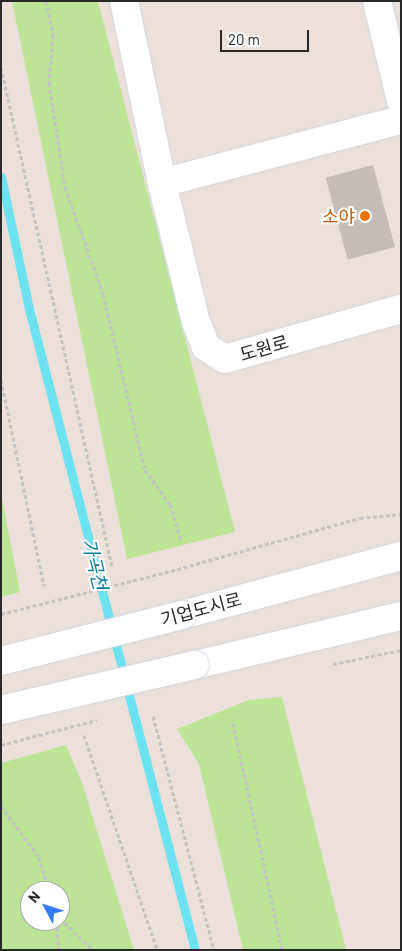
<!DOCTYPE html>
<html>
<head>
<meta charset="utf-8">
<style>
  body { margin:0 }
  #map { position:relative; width:402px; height:951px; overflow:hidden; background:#ebe1da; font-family:Barlow,"Noto Sans KR",sans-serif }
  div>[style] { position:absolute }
  .green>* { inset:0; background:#bce396 }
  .stream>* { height:9px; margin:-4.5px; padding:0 4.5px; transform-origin:4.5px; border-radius:4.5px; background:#6ce1ef }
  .building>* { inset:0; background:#c4bdb6; transform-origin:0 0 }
  .path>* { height:3px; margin-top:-1.5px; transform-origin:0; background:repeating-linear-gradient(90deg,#c3c3c3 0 4px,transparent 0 6.5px) }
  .roads { filter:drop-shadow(0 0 1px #d0d6e2) drop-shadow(0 0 1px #d0d6e2) }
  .minor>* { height:28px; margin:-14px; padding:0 14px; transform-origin:14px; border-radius:14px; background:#fff }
  .path-bridge>* { height:3px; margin-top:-1.5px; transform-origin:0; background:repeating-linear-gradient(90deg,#c3c3c3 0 4px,transparent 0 6.5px) }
  .bridges { filter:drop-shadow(0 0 1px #d0d6e2) drop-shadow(0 0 1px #d0d6e2) }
  .minor-bridge>* { height:28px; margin:-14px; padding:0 14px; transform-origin:14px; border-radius:14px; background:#fff }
  .dots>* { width:14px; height:14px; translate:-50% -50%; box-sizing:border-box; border:2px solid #fff; border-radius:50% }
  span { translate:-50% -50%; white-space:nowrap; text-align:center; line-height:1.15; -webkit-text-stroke:4px #fff; paint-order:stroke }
  .food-label { font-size:18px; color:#c56008 }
  .right { translate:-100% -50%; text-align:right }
  .street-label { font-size:18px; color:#292929 }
  .water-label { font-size:19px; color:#0d7f99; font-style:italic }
  .frame { position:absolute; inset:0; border:2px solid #292929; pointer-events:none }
  .north { position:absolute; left:20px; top:881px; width:50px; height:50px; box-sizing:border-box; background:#fff; border:1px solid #a9a9a9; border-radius:50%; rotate:310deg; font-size:14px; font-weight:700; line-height:20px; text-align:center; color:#292929 }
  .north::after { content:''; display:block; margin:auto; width:18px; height:22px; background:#387bfa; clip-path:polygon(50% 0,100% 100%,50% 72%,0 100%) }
  .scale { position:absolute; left:220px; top:30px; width:89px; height:22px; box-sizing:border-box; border:2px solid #292929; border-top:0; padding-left:6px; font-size:15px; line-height:18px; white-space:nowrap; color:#292929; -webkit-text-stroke:4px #fff; paint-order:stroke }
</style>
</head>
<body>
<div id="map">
  <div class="green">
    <i style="clip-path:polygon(12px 1px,98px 1px,235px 532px,127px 559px)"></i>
    <i style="clip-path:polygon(1px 493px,20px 592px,1px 597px)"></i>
    <i style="clip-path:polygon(282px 697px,346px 950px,243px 950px,199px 764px,177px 729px,249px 700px)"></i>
    <i style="clip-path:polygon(evenodd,66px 745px,83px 786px,134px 950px,1px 950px,1px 763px,66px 745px,30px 891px,60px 891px,60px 921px,30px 921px,30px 891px)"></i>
  </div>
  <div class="stream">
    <i style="left:1px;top:177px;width:135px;rotate:78deg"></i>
    <i style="left:29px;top:309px;width:662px;rotate:75.48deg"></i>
  </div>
  <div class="building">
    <i style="left:373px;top:165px;width:85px;height:49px;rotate:75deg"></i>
  </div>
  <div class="path">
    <i style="left:46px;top:1px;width:35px;rotate:78deg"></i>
    <i style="left:53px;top:35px;width:48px;rotate:94.8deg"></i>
    <i style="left:49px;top:83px;width:105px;rotate:81.3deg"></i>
    <i style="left:65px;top:187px;width:114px;rotate:70.4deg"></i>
    <i style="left:103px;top:294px;width:181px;rotate:76.6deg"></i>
    <i style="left:145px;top:470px;width:42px;rotate:53.7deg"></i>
    <i style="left:170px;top:504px;width:38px;rotate:73deg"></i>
    <i style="left:1px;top:67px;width:512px;rotate:77.48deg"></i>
    <i style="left:1px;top:380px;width:210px;rotate:78.2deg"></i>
    <i style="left:171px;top:571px;width:196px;rotate:-15.7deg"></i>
    <i style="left:360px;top:518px;width:41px;rotate:-5.6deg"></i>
    <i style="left:333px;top:664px;width:69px;rotate:-11.6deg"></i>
    <i style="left:153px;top:716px;width:242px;rotate:75.4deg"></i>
    <i style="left:233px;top:723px;width:232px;rotate:77.8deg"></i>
    <i style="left:84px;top:735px;width:227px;rotate:71.2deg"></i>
    <i style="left:1px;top:806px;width:64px;rotate:53.3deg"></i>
    <i style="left:39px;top:857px;width:35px;rotate:74deg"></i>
    <i style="left:60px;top:918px;width:46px;rotate:44.1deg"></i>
    <i style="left:56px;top:921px;width:29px;rotate:84deg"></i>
  </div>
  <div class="roads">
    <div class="minor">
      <i style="left:124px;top:1px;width:186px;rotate:78.2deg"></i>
      <i style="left:162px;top:183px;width:143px;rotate:76.3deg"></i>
      <i style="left:196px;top:322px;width:27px;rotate:68deg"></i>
      <i style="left:206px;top:347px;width:22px;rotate:32deg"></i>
      <i style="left:225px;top:359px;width:183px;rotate:-15.9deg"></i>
      <i style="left:377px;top:1px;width:103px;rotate:76.5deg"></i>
      <i style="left:162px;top:183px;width:247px;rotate:-14.8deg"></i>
      <i style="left:182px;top:615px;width:227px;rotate:-15.1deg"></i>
      <i style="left:195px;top:665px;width:212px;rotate:-13.4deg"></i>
    </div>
  </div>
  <div class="path-bridge">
    <i style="left:1px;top:614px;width:175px;rotate:-14.2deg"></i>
    <i style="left:1px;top:745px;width:99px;rotate:-14.6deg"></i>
  </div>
  <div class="bridges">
    <div class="minor-bridge">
      <i style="left:1px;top:661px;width:187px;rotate:-14.3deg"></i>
      <i style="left:1px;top:710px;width:199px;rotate:-13.1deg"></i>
    </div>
  </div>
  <div class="dots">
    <i style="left:365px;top:216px;background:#e8710a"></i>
  </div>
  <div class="food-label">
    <span class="right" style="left:355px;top:216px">소야</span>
  </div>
  <div class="street-label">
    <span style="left:264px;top:348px;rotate:-16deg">도원로</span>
    <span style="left:201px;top:609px;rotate:-15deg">기업도시로</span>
  </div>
  <div class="water-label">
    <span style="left:95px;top:564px;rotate:76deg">가곡천</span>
  </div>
  <div class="frame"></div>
  <div class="north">N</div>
  <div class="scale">20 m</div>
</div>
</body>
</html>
